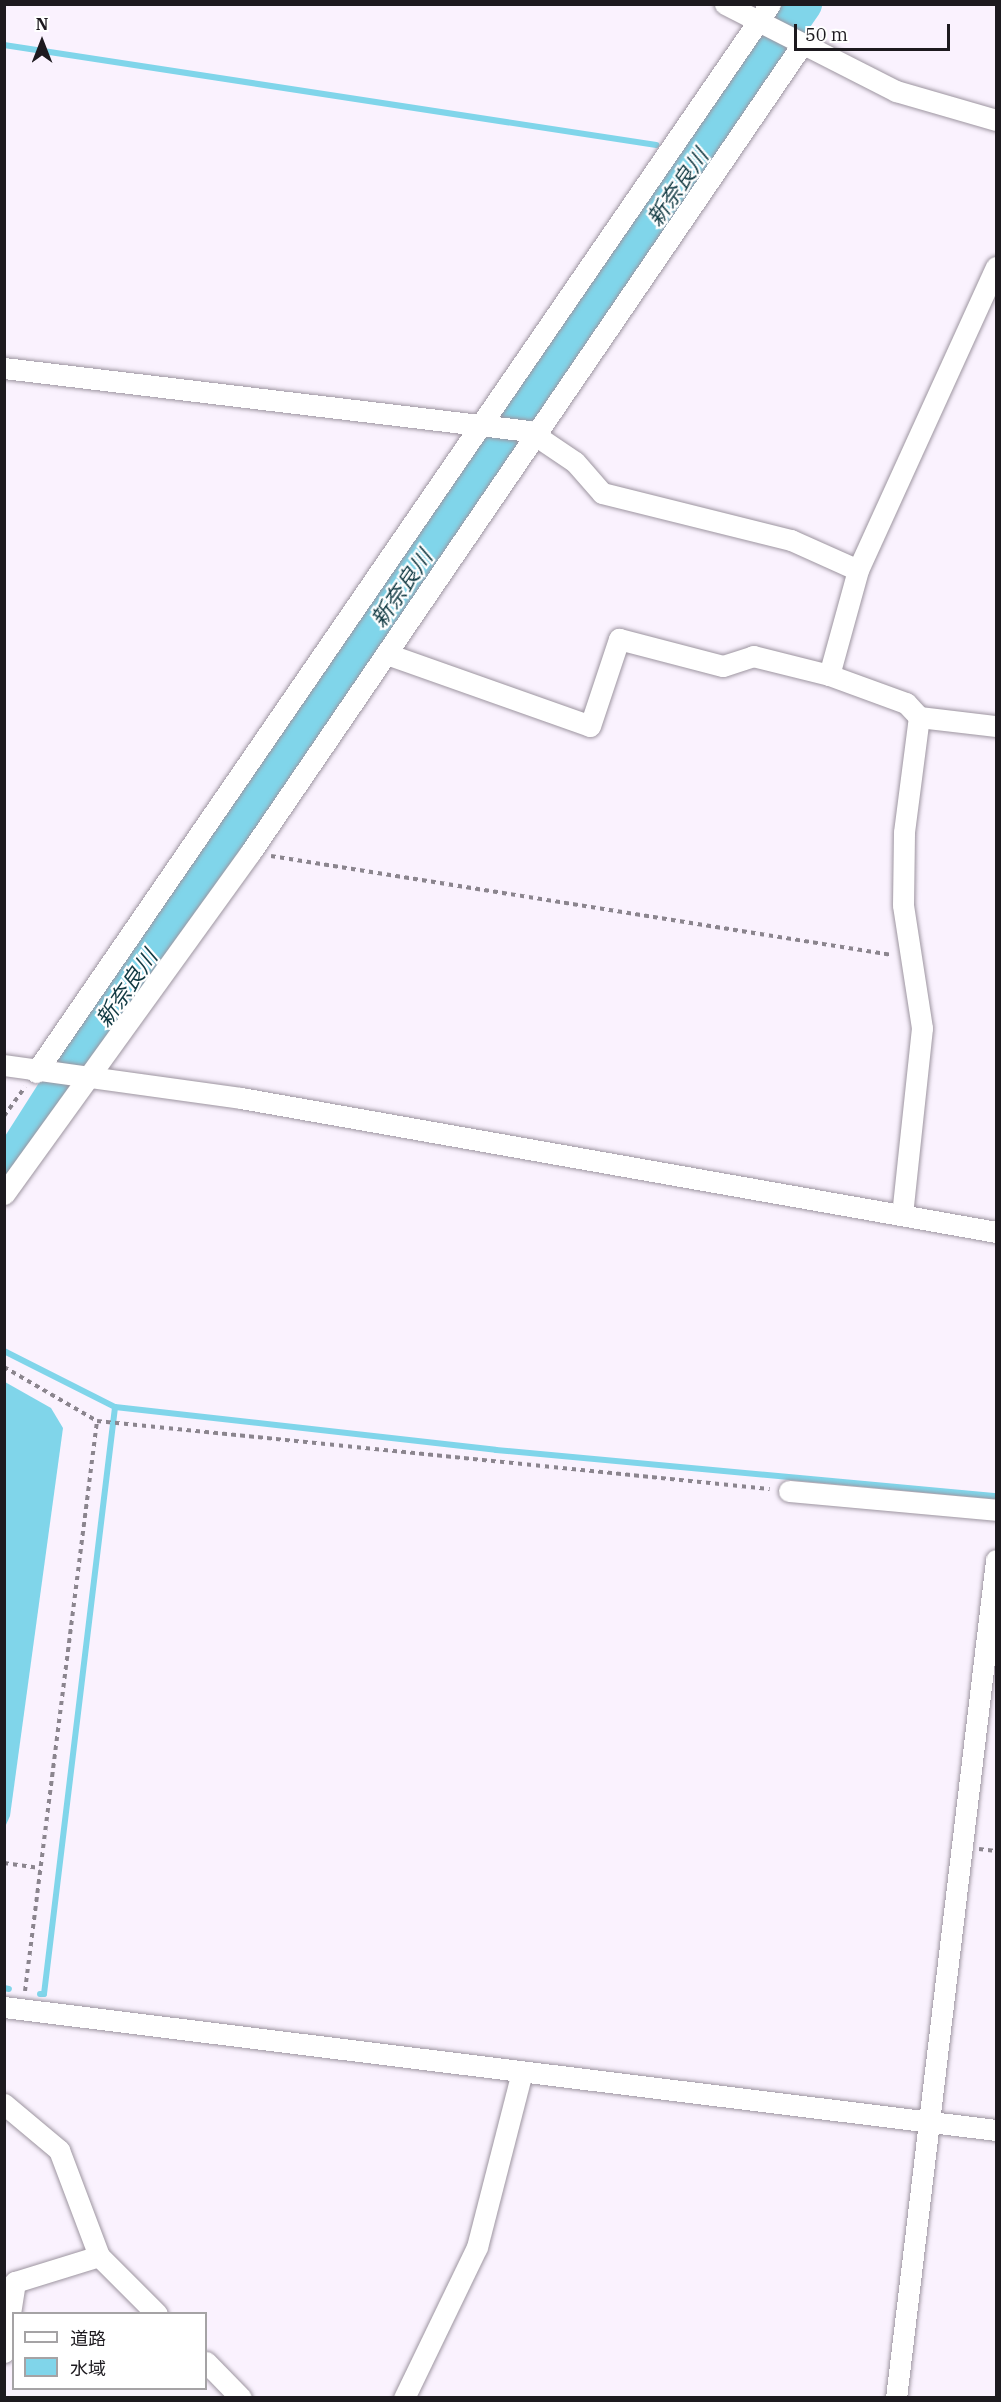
<!DOCTYPE html>
<html>
<head>
<meta charset="utf-8">
<style>
  body { margin:0 }
  #map { position:relative; width:1001px; height:2402px; overflow:hidden; background:#faf2fe; font-family:"IBM Plex Serif","Noto Sans JP",serif }
  div>[style] { position:absolute }
  .water>* { inset:0; background:#80d5ea }
  .stream>* { height:6px; margin:-3px; padding:0 3px; transform-origin:3px; border-radius:3px; background:#80d5ea }
  .river>* { height:38px; margin:-19px; padding:0 19px; transform-origin:19px; border-radius:19px; background:#80d5ea }
  .path>* { height:4px; margin-top:-2px; transform-origin:0; background:repeating-linear-gradient(90deg,#8b858e 0 4.5px,transparent 0 9px) }
  .roads { filter:drop-shadow(0 0 2px #9d95a0) drop-shadow(0 0 2px #9d95a0) }
  .minor>* { height:21px; margin:-10.5px; padding:0 10.5px; transform-origin:10.5px; border-radius:10.5px; background:#fff }
  span { translate:-50% -50%; white-space:nowrap; text-align:center; line-height:1.15; -webkit-text-stroke:4.5px #fff; paint-order:stroke }
  .water-label { font-size:22px; color:#103942; font-style:italic }
  .frame { position:absolute; inset:0; border:6px solid #1d1a1f; pointer-events:none }
  .legend { position:absolute; left:12px; top:2312px; width:195px; height:78px; box-sizing:border-box; background:#fff; border:2px solid #a5a3a5; margin:0; padding:8px 10px; list-style:none; font-size:18px; color:#1d1a1f }
  .legend li { display:flex; align-items:center; gap:12px; height:30px }
  .legend b { width:30px; border:2px solid #a5a3a5 }
  .north { position:absolute; left:12px; top:12px; width:60px; height:60px; -webkit-text-stroke:4px #fff; paint-order:stroke; rotate:0deg; font-size:16px; font-weight:700; line-height:24px; text-align:center; color:#1d1a1f }
  .north::after { content:''; display:block; margin:auto; width:21px; height:27px; background:#1d1a1f; clip-path:polygon(50% 0,100% 100%,50% 72%,0 100%) }
  .scale { position:absolute; left:794px; top:24px; width:156px; height:27px; box-sizing:border-box; border:3px solid #1d1a1f; border-top:0; padding-left:8px; font-size:18px; line-height:21px; white-space:nowrap; color:#1d1a1f; -webkit-text-stroke:4px #fff; paint-order:stroke }
</style>
</head>
<body>
<div id="map">
  <div class="water">
    <i style="clip-path:polygon(5px 1382px,51px 1408px,63px 1428px,10px 1816px,5px 1827px)"></i>
  </div>
  <div class="stream">
    <i style="left:4px;top:45px;width:660px;rotate:8.72deg"></i>
    <i style="left:4px;top:1351px;width:124px;rotate:26.8deg"></i>
    <i style="left:115px;top:1407px;width:383px;rotate:6.4deg"></i>
    <i style="left:496px;top:1450px;width:500px;rotate:5.28deg"></i>
    <i style="left:4px;top:1988px;width:5px;rotate:11deg"></i>
    <i style="left:40px;top:1994px;width:4px"></i>
    <i style="left:44px;top:1994px;width:591px;rotate:-83.1deg"></i>
  </div>
  <div class="river">
    <i style="left:4px;top:1173px;width:130px;rotate:-57.5deg"></i>
    <i style="left:74px;top:1063px;width:1286px;rotate:-55.46deg"></i>
  </div>
  <div class="path">
    <i style="left:271px;top:856px;width:629px;rotate:9.06deg"></i>
    <i style="left:4px;top:1116px;width:36px;rotate:-54deg"></i>
    <i style="left:4px;top:1367px;width:108px;rotate:30.1deg"></i>
    <i style="left:97px;top:1421px;width:676px;rotate:5.77deg"></i>
    <i style="left:979px;top:1849px;width:17px;rotate:7deg"></i>
    <i style="left:4px;top:1863px;width:36px;rotate:8deg"></i>
    <i style="left:25px;top:1991px;width:575px;rotate:-82.8deg"></i>
  </div>
  <div class="roads">
    <div class="minor">
      <i style="left:725px;top:4px;width:192px;rotate:27deg"></i>
      <i style="left:896px;top:91px;width:104px;rotate:16.2deg"></i>
      <i style="left:996px;top:267px;width:333px;rotate:114.5deg"></i>
      <i style="left:858px;top:570px;width:109px;rotate:105.4deg"></i>
      <i style="left:829px;top:675px;width:82px;rotate:20deg"></i>
      <i style="left:906px;top:703px;width:19px;rotate:47deg"></i>
      <i style="left:919px;top:717px;width:78px;rotate:6.7deg"></i>
      <i style="left:4px;top:368px;width:529px;rotate:6.84deg"></i>
      <i style="left:529px;top:431px;width:55px;rotate:34deg"></i>
      <i style="left:575px;top:462px;width:41px;rotate:48.9deg"></i>
      <i style="left:602px;top:493px;width:195px;rotate:14deg"></i>
      <i style="left:791px;top:540px;width:73px;rotate:24.1deg"></i>
      <i style="left:387px;top:654px;width:215px;rotate:19.5deg"></i>
      <i style="left:590px;top:726px;width:92px;rotate:-71.6deg"></i>
      <i style="left:619px;top:639px;width:107px;rotate:14.6deg"></i>
      <i style="left:723px;top:666px;width:32px;rotate:-18deg"></i>
      <i style="left:753px;top:656px;width:78px;rotate:14deg"></i>
      <i style="left:4px;top:1065px;width:239px;rotate:7.9deg"></i>
      <i style="left:241px;top:1098px;width:767px;rotate:10.06deg"></i>
      <i style="left:36px;top:1072px;width:1296px;rotate:-55.5deg"></i>
      <i style="left:4px;top:1194px;width:420px;rotate:-54.2deg"></i>
      <i style="left:250px;top:853px;width:977px;rotate:-55.68deg"></i>
      <i style="left:902px;top:1215px;width:188px;rotate:-83.9deg"></i>
      <i style="left:922px;top:1028px;width:124px;rotate:-98.8deg"></i>
      <i style="left:903px;top:905px;width:73px;rotate:-89.2deg"></i>
      <i style="left:904px;top:832px;width:116px;rotate:-82.6deg"></i>
      <i style="left:789px;top:1491px;width:208px;rotate:5.2deg"></i>
      <i style="left:4px;top:2007px;width:1000px;rotate:7.07deg"></i>
      <i style="left:4px;top:2104px;width:72px;rotate:39.9deg"></i>
      <i style="left:59px;top:2150px;width:113px;rotate:69.3deg"></i>
      <i style="left:99px;top:2256px;width:82px;rotate:45deg"></i>
      <i style="left:4px;top:2352px;width:71px;rotate:-81.1deg"></i>
      <i style="left:15px;top:2282px;width:88px;rotate:-17.2deg"></i>
      <i style="left:206px;top:2362px;width:50px;rotate:45.8deg"></i>
      <i style="left:404px;top:2398px;width:168px;rotate:-64.2deg"></i>
      <i style="left:477px;top:2247px;width:181px;rotate:-75.6deg"></i>
      <i style="left:896px;top:2398px;width:844px;rotate:-83.19deg"></i>
    </div>
  </div>
  <div class="water-label">
    <span style="left:677px;top:187px;rotate:-55deg">新奈良川</span>
    <span style="left:401px;top:588px;rotate:-55deg">新奈良川</span>
    <span style="left:126px;top:988px;rotate:-55deg">新奈良川</span>
  </div>
  <div class="frame"></div>
  <ul class="legend">
  <li><b style="height:8px;background:#fff"></b>道路</li>
  <li><b style="height:16px;background:#80d5ea"></b>水域</li>
  </ul>
  <div class="north">N</div>
  <div class="scale">50 m</div>
</div>
</body>
</html>
